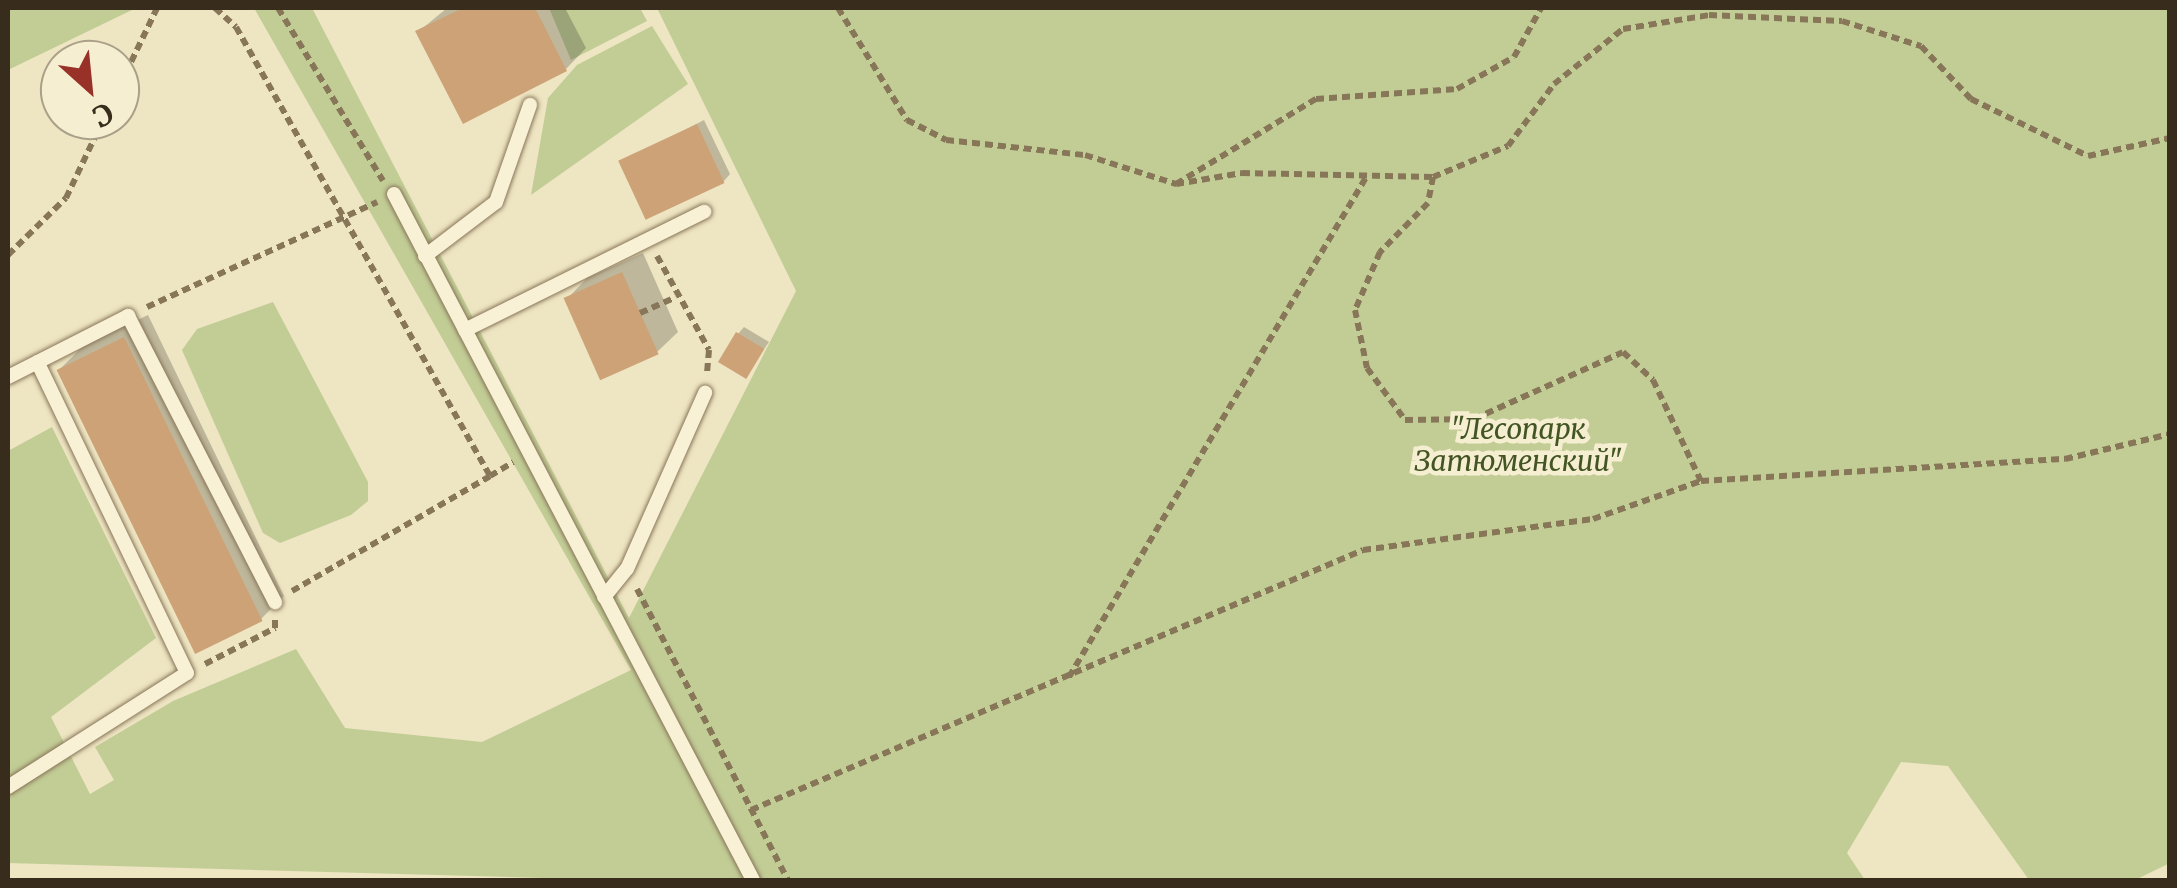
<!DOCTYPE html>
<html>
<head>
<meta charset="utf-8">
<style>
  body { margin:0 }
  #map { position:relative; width:2177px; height:888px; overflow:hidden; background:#eee5c2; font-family:Merriweather,serif }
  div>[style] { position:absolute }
  .green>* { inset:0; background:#c2cd96 }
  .shadow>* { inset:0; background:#0003 }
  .building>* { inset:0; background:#cda277; transform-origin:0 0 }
  .path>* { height:6px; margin-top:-3px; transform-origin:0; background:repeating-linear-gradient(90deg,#887659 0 8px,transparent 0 13px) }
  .roads { filter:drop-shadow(0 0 2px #887659) drop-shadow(0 0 2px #887659) }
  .service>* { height:14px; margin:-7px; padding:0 7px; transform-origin:7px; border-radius:7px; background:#f9f1d5 }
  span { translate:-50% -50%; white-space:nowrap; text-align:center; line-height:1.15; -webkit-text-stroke:9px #f6eed1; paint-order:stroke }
  .park-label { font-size:28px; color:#445524; font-style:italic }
  .frame { position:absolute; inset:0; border:10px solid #382c1d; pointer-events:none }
  .north { position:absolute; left:40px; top:40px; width:100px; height:100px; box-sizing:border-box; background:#f6eed1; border:2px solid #aaa089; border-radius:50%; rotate:153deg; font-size:28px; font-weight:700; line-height:40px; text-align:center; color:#382c1d }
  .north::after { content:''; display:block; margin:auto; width:35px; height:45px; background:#983128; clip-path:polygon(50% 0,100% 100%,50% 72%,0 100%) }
</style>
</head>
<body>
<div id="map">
  <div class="green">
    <i style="clip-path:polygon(8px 8px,136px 8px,8px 70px)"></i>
    <i style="clip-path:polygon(254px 8px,312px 8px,629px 618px,796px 291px,657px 8px,2169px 8px,2170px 863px,2135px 880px,2029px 880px,1948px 766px,1901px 762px,1847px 853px,1865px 880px,615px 880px,8px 863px,8px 451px,52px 427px,156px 638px,51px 717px,90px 794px,114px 780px,95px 747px,173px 701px,296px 649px,345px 728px,482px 742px,631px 670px)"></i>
    <i style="clip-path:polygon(549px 8px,640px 8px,647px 21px,571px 60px)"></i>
    <i style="clip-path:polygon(652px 26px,688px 84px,531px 195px,548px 98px,577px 65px)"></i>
    <i style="clip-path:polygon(273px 302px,368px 482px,368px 501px,351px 515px,280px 543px,263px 533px,182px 350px,197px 329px)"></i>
  </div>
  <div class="shadow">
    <i style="clip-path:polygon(447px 8px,565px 8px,586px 48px,566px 69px,418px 32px)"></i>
    <i style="clip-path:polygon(704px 120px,730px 174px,724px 181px,622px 162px)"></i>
    <i style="clip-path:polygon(643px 253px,678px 332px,657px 352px,567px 299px,587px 278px)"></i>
    <i style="clip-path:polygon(148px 315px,284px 596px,260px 620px,59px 370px,83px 346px)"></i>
    <i style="clip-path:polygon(744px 327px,769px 342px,746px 375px,738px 334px)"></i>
  </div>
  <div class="building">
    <i style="clip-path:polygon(463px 8px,535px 8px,567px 71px,463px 124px,415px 31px)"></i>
    <i style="left:697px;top:124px;width:65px;height:87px;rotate:65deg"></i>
    <i style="left:622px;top:272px;width:90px;height:64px;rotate:66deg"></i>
    <i style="left:736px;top:332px;width:33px;height:35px;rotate:31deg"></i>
    <i style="left:124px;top:337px;width:316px;height:75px;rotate:64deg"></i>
  </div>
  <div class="path">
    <i style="left:215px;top:8px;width:28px;rotate:42deg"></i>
    <i style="left:236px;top:27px;width:516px;rotate:60.5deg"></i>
    <i style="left:490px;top:476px;width:27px;rotate:-31deg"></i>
    <i style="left:278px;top:8px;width:202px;rotate:58.7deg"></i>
    <i style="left:838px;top:8px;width:132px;rotate:58.4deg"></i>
    <i style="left:907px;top:120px;width:44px;rotate:27.1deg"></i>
    <i style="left:946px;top:140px;width:140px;rotate:6.2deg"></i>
    <i style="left:1085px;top:155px;width:96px;rotate:17.7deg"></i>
    <i style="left:1176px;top:184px;width:164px;rotate:-31.3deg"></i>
    <i style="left:1316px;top:99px;width:141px;rotate:-4.1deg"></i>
    <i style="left:1457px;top:89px;width:65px;rotate:-29.3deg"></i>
    <i style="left:1514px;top:57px;width:56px;rotate:-61.1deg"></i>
    <i style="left:120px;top:85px;width:85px;rotate:-64.3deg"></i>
    <i style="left:1433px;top:177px;width:26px;rotate:101deg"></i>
    <i style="left:1428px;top:203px;width:69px;rotate:134.4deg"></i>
    <i style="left:1380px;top:252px;width:63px;rotate:113.3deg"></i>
    <i style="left:1355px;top:310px;width:59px;rotate:78.3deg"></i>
    <i style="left:1367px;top:368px;width:64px;rotate:53.8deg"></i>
    <i style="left:1405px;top:420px;width:69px;rotate:-0.8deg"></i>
    <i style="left:1474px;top:419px;width:163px;rotate:-24.2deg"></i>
    <i style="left:1623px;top:352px;width:41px;rotate:43deg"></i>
    <i style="left:1653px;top:380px;width:112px;rotate:64.6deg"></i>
    <i style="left:1176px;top:184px;width:67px;rotate:-9.5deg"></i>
    <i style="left:1242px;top:173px;width:191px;rotate:1.2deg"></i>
    <i style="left:1433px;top:177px;width:81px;rotate:-22.5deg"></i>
    <i style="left:1508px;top:146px;width:77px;rotate:-53.4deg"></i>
    <i style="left:1554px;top:84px;width:88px;rotate:-38.6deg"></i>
    <i style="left:1623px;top:29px;width:87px;rotate:-9.2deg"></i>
    <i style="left:1709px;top:15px;width:133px;rotate:2.6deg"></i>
    <i style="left:1842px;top:21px;width:83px;rotate:17.6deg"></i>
    <i style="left:1921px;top:46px;width:73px;rotate:46.7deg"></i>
    <i style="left:1971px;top:99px;width:130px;rotate:26deg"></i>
    <i style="left:2088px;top:156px;width:84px;rotate:-12.4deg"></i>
    <i style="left:8px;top:255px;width:81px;rotate:-44.5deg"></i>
    <i style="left:66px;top:198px;width:86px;rotate:-64.6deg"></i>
    <i style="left:657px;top:256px;width:107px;rotate:61deg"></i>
    <i style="left:709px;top:350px;width:24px;rotate:95deg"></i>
    <i style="left:147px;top:307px;width:253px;rotate:-24.5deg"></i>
    <i style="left:640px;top:313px;width:39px;rotate:-24deg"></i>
    <i style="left:637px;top:589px;width:328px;rotate:62.6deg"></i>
    <i style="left:292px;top:591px;width:229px;rotate:-30.1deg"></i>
    <i style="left:205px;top:664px;width:79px;rotate:-27.2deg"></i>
    <i style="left:275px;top:628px;width:9px;rotate:-90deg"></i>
    <i style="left:1069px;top:677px;width:585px;rotate:-59.27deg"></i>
    <i style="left:751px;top:810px;width:665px;rotate:-23.02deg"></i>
    <i style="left:1363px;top:550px;width:232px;rotate:-7.7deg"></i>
    <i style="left:1593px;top:519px;width:114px;rotate:-19.4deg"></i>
    <i style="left:1701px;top:481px;width:365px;rotate:-3.5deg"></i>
    <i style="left:2065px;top:459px;width:108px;rotate:-13.4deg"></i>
  </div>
  <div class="roads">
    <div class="service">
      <i style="left:394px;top:194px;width:774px;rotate:62.38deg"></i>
      <i style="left:425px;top:256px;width:89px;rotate:-37.3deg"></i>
      <i style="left:496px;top:202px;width:103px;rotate:-70.7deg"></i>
      <i style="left:465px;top:330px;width:267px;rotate:-26.3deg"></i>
      <i style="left:8px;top:377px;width:135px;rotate:-26.9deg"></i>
      <i style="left:128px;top:316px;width:322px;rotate:62.8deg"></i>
      <i style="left:604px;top:597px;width:36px;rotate:-51deg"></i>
      <i style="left:627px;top:569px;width:193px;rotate:-66.1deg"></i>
      <i style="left:8px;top:787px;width:212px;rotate:-32.5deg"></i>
      <i style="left:187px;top:673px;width:345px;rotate:-115.7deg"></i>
    </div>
  </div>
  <div class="park-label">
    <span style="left:1518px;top:445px">"Лесопарк<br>Затюменский"</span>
  </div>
  <div class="frame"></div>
  <div class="north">С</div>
</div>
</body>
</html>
